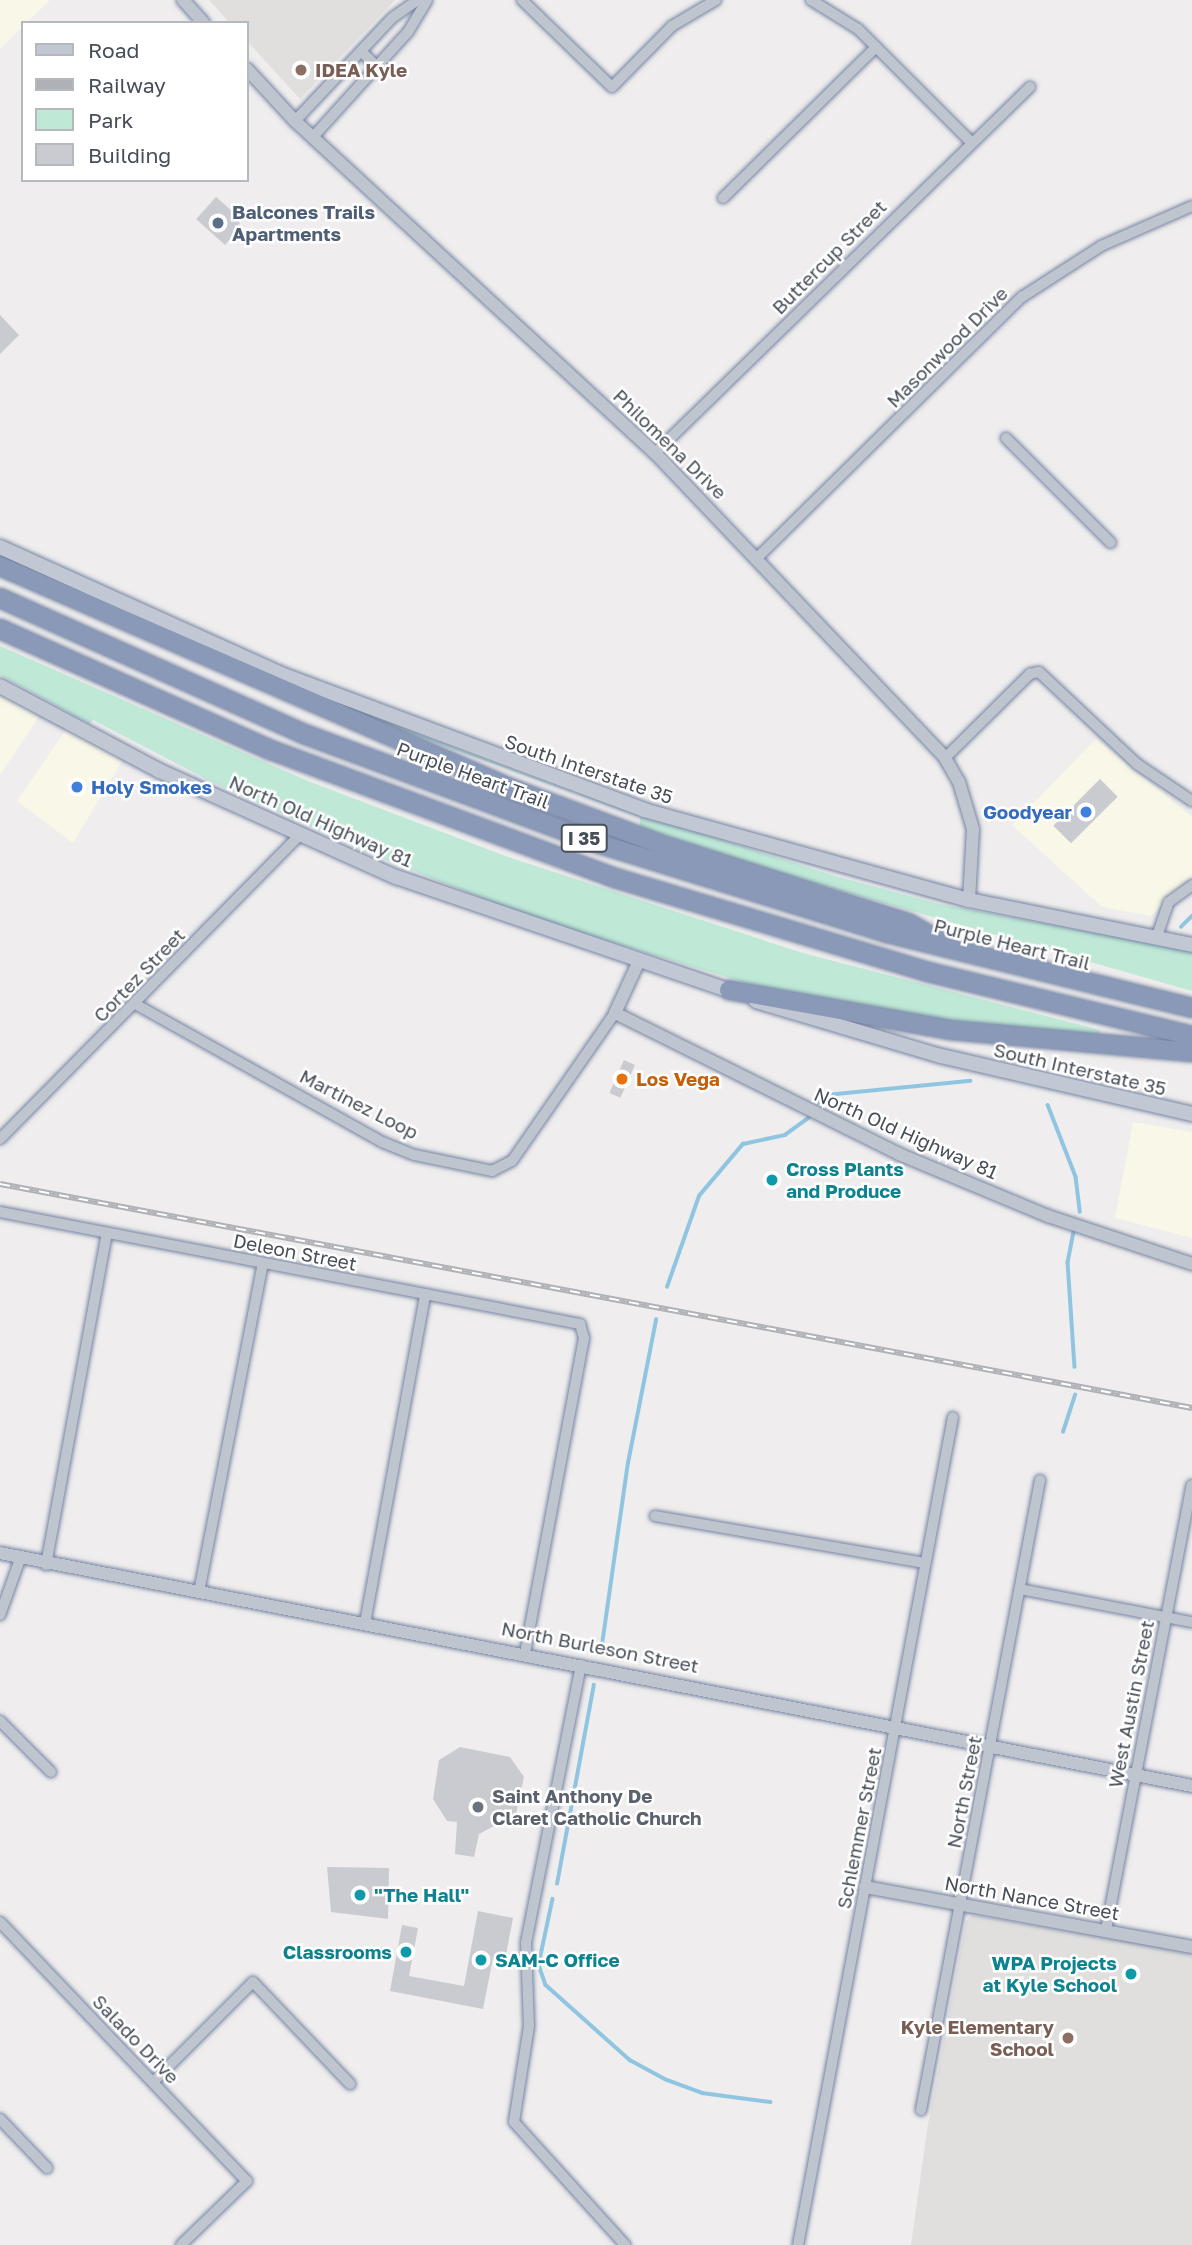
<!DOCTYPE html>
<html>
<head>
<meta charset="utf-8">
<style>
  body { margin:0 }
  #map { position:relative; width:1192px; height:2245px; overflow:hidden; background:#efeded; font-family:"Golos Text",sans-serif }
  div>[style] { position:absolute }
  .commercial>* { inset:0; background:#f9f7e7 }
  .education>* { inset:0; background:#e0dfde }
  .green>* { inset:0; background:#bfe9d6 }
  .stream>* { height:3.5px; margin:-1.75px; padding:0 1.75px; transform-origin:1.75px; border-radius:1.75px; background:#90c5e2 }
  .building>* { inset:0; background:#cacbd1; transform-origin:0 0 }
  .roads { filter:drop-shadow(0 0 2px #7584a3) drop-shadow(0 0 2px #7584a3) }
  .minor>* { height:10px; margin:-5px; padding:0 5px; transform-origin:5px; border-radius:5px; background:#bfc5ce }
  .tertiary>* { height:12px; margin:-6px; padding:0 6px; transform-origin:6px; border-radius:6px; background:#bfc5ce }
  .secondary>* { height:14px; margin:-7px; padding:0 7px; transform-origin:7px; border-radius:7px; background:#c1c8d4 }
  .motorway>* { height:18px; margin:-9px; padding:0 9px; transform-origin:9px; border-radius:9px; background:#8999b7 }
  .rail>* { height:6px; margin-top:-3px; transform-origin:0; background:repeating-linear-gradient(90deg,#fff 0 10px,#b0b1b7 0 20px); box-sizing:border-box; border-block:2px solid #b0b1b7 }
  .dots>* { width:19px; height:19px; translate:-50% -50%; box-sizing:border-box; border:4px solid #fff; border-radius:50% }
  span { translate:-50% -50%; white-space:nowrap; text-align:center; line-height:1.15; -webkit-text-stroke:5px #fff; paint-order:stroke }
  .shield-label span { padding:2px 5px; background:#fff; border:2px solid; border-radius:5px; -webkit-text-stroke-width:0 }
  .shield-label { font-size:18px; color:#474e58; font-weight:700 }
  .education-label { font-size:19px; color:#785e54; font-weight:700 }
  .left { translate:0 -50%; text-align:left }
  .right { translate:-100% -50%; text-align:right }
  .service-label { font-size:19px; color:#4e5e75; font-weight:700 }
  .street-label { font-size:19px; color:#474e58 }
  .shop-label { font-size:19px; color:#366cbe; font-weight:700 }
  .food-label { font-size:19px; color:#c56008; font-weight:700 }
  .culture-label { font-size:19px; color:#0d838f; font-weight:700 }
  .worship-label { font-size:19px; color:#5b616d; font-weight:700 }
  .legend { position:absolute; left:21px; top:21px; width:228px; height:161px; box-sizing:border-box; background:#fff; border:2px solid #b5b8bc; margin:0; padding:9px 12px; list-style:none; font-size:21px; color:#474e58 }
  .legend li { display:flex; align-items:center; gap:14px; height:35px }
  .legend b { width:35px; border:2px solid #b5b8bc }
</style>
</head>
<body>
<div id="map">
  <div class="commercial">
    <i style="clip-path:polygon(0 0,50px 0,0 49px)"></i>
    <i style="clip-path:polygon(0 693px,40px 715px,0 775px)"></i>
    <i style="clip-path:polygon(67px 728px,124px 758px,73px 843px,17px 801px)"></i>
    <i style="clip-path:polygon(1096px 739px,1192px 817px,1192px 876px,1151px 916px,1102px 907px,1012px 825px)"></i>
    <i style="clip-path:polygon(1133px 1122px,1192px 1132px,1192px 1238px,1115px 1218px)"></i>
  </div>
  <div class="education">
    <i style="clip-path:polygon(209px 0,395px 0,300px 99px,247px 41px,247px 23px,230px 23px)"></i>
    <i style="clip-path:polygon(972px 1915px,1192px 1952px,1192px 2245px,911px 2245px,928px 2124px,966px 1921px)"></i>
  </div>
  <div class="green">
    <i style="clip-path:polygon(0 646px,308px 781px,508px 857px,803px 953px,1100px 1030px,1099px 1037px,967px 1027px,773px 991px,535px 919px,366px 852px,210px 781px,93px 720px,90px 724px,0 675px)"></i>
    <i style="clip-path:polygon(305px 691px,575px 793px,835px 876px,939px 904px,1192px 951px,1192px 991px,740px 862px,640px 828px,640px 817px,385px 725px)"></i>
  </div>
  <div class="stream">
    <i style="left:1181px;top:927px;width:16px;rotate:-45deg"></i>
    <i style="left:818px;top:1103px;width:11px;rotate:-45deg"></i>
    <i style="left:826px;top:1095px;width:145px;rotate:-5.6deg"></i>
    <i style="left:1048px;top:1105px;width:77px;rotate:68.7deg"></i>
    <i style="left:1076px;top:1177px;width:35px;rotate:83deg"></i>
    <i style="left:1074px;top:1232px;width:31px;rotate:101deg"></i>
    <i style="left:1068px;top:1262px;width:105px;rotate:86.2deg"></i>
    <i style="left:667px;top:1287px;width:96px;rotate:-70.6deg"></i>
    <i style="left:699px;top:1196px;width:68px;rotate:-49.8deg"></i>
    <i style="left:743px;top:1144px;width:43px;rotate:-12.1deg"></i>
    <i style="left:785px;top:1135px;width:29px;rotate:-36deg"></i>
    <i style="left:1063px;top:1432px;width:39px;rotate:-72deg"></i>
    <i style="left:601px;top:1652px;width:191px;rotate:-81.9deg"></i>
    <i style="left:628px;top:1463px;width:146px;rotate:-78.9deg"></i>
    <i style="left:557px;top:1884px;width:202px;rotate:-79.5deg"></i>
    <i style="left:553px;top:1899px;width:67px;rotate:102deg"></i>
    <i style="left:539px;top:1965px;width:21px;rotate:71deg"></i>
    <i style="left:546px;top:1985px;width:113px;rotate:41.8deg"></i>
    <i style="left:630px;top:2060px;width:42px;rotate:28.4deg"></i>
    <i style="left:667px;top:2080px;width:37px;rotate:20deg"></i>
    <i style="left:702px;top:2093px;width:69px;rotate:7.5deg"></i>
  </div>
  <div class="building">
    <i style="clip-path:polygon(216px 197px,240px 218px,239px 229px,225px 245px,196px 219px)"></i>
    <i style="clip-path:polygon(0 315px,19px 335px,0 354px)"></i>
    <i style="left:1100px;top:779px;width:25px;height:66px;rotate:45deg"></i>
    <i style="left:624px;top:1060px;width:12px;height:36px;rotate:24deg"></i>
    <i style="clip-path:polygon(460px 1747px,510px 1757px,524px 1777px,516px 1814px,479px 1834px,474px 1857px,455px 1854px,457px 1822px,447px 1821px,433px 1799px,439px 1760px)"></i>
    <i style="clip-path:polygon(327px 1867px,389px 1868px,388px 1919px,331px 1912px)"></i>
    <i style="clip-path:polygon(478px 1911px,513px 1918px,505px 1960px,493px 1958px,483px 2009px,390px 1991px,402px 1925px,418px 1928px,409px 1976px,464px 1986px)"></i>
  </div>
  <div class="roads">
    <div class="minor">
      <i style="left:522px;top:0;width:125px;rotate:44deg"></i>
      <i style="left:612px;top:87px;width:86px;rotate:-45.5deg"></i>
      <i style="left:672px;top:26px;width:51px;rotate:-30.6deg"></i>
      <i style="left:811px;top:0;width:55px;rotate:31.7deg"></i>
      <i style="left:858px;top:29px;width:160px;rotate:45deg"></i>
      <i style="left:361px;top:51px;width:23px;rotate:45deg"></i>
      <i style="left:295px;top:121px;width:141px;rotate:-46.7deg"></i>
      <i style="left:392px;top:18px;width:32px;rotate:-35deg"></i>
      <i style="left:313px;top:137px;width:142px;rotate:-47.9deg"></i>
      <i style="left:408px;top:32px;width:37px;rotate:-59deg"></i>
      <i style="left:723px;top:198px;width:215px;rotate:-44.6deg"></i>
      <i style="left:1006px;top:438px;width:148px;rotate:45deg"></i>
      <i style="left:655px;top:453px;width:524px;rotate:-44.3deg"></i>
      <i style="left:758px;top:557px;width:371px;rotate:-44.6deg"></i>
      <i style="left:1022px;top:297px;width:94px;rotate:-32.8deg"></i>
      <i style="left:1101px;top:246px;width:99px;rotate:-23.7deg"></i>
      <i style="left:945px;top:758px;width:120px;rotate:-44.7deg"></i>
      <i style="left:1030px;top:674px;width:9px;rotate:-13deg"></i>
      <i style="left:1039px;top:672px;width:134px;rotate:43.2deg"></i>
      <i style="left:1137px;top:764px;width:66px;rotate:33.9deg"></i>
      <i style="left:1156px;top:939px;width:39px;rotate:-71deg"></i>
      <i style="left:1169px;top:902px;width:29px;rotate:-36deg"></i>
      <i style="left:137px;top:1005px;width:281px;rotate:29.2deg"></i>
      <i style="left:382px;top:1142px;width:35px;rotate:22deg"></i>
      <i style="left:415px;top:1155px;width:79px;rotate:11.7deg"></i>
      <i style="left:492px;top:1171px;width:22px;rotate:-27deg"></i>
      <i style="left:512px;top:1161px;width:180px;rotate:-55.2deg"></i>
      <i style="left:0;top:1139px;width:429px;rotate:-45.4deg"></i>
      <i style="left:0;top:1212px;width:591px;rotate:10.93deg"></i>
      <i style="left:580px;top:1324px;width:15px;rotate:74deg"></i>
      <i style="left:584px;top:1338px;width:319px;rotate:100.6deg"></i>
      <i style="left:655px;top:1516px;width:273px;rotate:9.9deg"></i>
      <i style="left:46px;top:1565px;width:337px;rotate:-79.6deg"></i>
      <i style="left:1020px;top:1589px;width:175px;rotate:10.9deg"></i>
      <i style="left:199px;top:1592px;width:335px;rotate:-79deg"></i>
      <i style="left:0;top:1615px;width:59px;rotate:-70.3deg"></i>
      <i style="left:365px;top:1623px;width:333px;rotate:-79.6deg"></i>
      <i style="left:581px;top:1665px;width:282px;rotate:101.2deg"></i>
      <i style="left:526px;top:1942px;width:84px;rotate:88deg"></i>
      <i style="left:529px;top:2026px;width:97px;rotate:98.9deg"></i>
      <i style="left:514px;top:2122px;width:166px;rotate:47.9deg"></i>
      <i style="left:0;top:1721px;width:72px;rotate:45deg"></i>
      <i style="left:0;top:1922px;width:358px;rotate:46.4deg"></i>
      <i style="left:247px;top:2181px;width:92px;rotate:135.9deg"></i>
      <i style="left:1106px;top:1930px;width:453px;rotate:-79.1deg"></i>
      <i style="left:153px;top:2082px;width:141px;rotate:-45deg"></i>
      <i style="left:253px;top:1982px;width:141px;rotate:46.4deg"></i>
      <i style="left:921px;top:2110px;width:641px;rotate:-79.3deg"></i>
      <i style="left:0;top:2119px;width:68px;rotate:46.2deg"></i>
      <i style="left:798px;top:2245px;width:842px;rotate:-79.4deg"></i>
    </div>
    <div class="tertiary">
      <i style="left:183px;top:0;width:31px;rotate:48deg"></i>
      <i style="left:247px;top:69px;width:71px;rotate:47.3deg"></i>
      <i style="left:295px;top:121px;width:490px;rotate:42.7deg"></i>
      <i style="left:655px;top:453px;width:421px;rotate:46.4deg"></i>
      <i style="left:945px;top:758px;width:28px;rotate:60deg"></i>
      <i style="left:959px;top:782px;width:49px;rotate:73.4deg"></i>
      <i style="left:973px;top:829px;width:71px;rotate:93.2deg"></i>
      <i style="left:638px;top:963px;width:55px;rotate:114.7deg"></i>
      <i style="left:615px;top:1013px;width:317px;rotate:26.4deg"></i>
      <i style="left:899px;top:1154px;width:161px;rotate:22.6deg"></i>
      <i style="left:1048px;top:1216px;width:152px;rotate:18.4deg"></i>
      <i style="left:0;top:1553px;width:1215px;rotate:11.06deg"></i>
      <i style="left:865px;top:1887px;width:332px;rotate:10.4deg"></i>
    </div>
    <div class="secondary">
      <i style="left:0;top:547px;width:308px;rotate:24.3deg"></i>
      <i style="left:281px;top:674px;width:388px;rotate:20.5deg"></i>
      <i style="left:644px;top:810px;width:337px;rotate:15.5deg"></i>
      <i style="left:969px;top:900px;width:227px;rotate:11.4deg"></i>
      <i style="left:0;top:686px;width:181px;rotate:28deg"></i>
      <i style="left:160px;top:771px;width:259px;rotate:24.2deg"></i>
      <i style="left:396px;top:877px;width:360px;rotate:18.8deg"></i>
      <i style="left:756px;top:1001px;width:193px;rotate:16.6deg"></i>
      <i style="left:941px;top:1056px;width:258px;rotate:13deg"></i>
    </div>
    <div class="motorway">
      <i style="left:0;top:566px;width:556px;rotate:23.52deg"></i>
      <i style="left:510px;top:788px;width:160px;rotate:20.5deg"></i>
      <i style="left:660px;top:844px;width:262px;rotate:17.7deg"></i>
      <i style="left:910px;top:924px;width:32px;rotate:30deg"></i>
      <i style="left:0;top:598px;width:333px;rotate:24.1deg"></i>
      <i style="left:304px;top:734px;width:316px;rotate:20.4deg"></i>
      <i style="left:600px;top:844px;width:300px;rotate:17.2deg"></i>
      <i style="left:887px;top:933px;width:314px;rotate:13.8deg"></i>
      <i style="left:0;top:629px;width:297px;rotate:24.1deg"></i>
      <i style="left:271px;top:750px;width:367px;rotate:20.4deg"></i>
      <i style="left:615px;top:878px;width:327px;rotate:16.7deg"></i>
      <i style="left:928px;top:972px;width:272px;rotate:13.6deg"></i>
      <i style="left:729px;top:990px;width:226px;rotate:10.2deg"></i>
      <i style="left:951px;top:1030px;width:242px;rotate:5.2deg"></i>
    </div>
  </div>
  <div class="rail">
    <i style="left:0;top:1184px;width:1213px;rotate:10.64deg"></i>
  </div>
  <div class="dots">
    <i style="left:301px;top:70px;background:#8d6e63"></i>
    <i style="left:218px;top:223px;background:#5c6f8a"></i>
    <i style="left:77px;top:787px;background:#3f7fe0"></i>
    <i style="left:1086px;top:812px;background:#3f7fe0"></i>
    <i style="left:622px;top:1079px;background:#e8710a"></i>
    <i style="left:772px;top:1180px;background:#0f9aa8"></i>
    <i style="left:478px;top:1807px;background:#6b7280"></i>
    <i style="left:360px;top:1895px;background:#0f9aa8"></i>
    <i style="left:406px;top:1952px;background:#0f9aa8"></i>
    <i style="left:481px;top:1960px;background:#0f9aa8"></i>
    <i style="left:1131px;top:1974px;background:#0f9aa8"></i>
    <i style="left:1068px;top:2038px;background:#8d6e63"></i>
  </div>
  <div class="shield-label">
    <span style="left:584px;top:838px">I 35</span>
  </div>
  <div class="education-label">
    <span class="left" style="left:315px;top:70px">IDEA Kyle</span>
    <span class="right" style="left:1054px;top:2038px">Kyle Elementary<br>School</span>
  </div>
  <div class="service-label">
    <span class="left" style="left:232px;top:223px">Balcones Trails<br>Apartments</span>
  </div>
  <div class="street-label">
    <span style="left:829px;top:257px;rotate:-45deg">Buttercup Street</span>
    <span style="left:947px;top:347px;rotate:-45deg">Masonwood Drive</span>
    <span style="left:670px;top:444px;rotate:44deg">Philomena Drive</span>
    <span style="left:589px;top:769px;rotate:19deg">South Interstate 35</span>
    <span style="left:473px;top:775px;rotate:20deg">Purple Heart Trail</span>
    <span style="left:321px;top:821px;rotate:24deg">North Old Highway 81</span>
    <span style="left:1012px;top:944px;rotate:14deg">Purple Heart Trail</span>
    <span style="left:139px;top:975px;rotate:-46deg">Cortez Street</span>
    <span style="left:1080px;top:1069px;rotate:13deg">South Interstate 35</span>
    <span style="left:359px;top:1104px;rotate:27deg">Martinez Loop</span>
    <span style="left:906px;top:1133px;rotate:24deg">North Old Highway 81</span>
    <span style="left:295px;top:1252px;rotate:11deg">Deleon Street</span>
    <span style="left:600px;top:1647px;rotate:11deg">North Burleson Street</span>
    <span style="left:1131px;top:1704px;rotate:-79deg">West Austin Street</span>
    <span style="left:964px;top:1792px;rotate:-79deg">North Street</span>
    <span style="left:859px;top:1828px;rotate:-79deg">Schlemmer Street</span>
    <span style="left:1032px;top:1898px;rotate:10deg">North Nance Street</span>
    <span style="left:136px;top:2039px;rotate:46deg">Salado Drive</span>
  </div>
  <div class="shop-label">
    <span class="left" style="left:91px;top:787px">Holy Smokes</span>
    <span class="right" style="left:1072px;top:812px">Goodyear</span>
  </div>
  <div class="food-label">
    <span class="left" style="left:636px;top:1079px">Los Vega</span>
  </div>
  <div class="culture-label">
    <span class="left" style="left:786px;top:1180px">Cross Plants<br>and Produce</span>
    <span class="left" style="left:374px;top:1895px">"The Hall"</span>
    <span class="right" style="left:392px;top:1952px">Classrooms</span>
    <span class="left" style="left:495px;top:1960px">SAM-C Office</span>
    <span class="right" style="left:1117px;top:1974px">WPA Projects<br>at Kyle School</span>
  </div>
  <div class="worship-label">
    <span class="left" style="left:492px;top:1807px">Saint Anthony De<br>Claret Catholic Church</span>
  </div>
  <ul class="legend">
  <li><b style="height:9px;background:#c1c8d4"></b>Road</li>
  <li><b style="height:9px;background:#b0b1b7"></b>Railway</li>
  <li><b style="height:19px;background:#bfe9d6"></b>Park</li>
  <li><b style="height:19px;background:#cacbd1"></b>Building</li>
  </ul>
</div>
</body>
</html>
